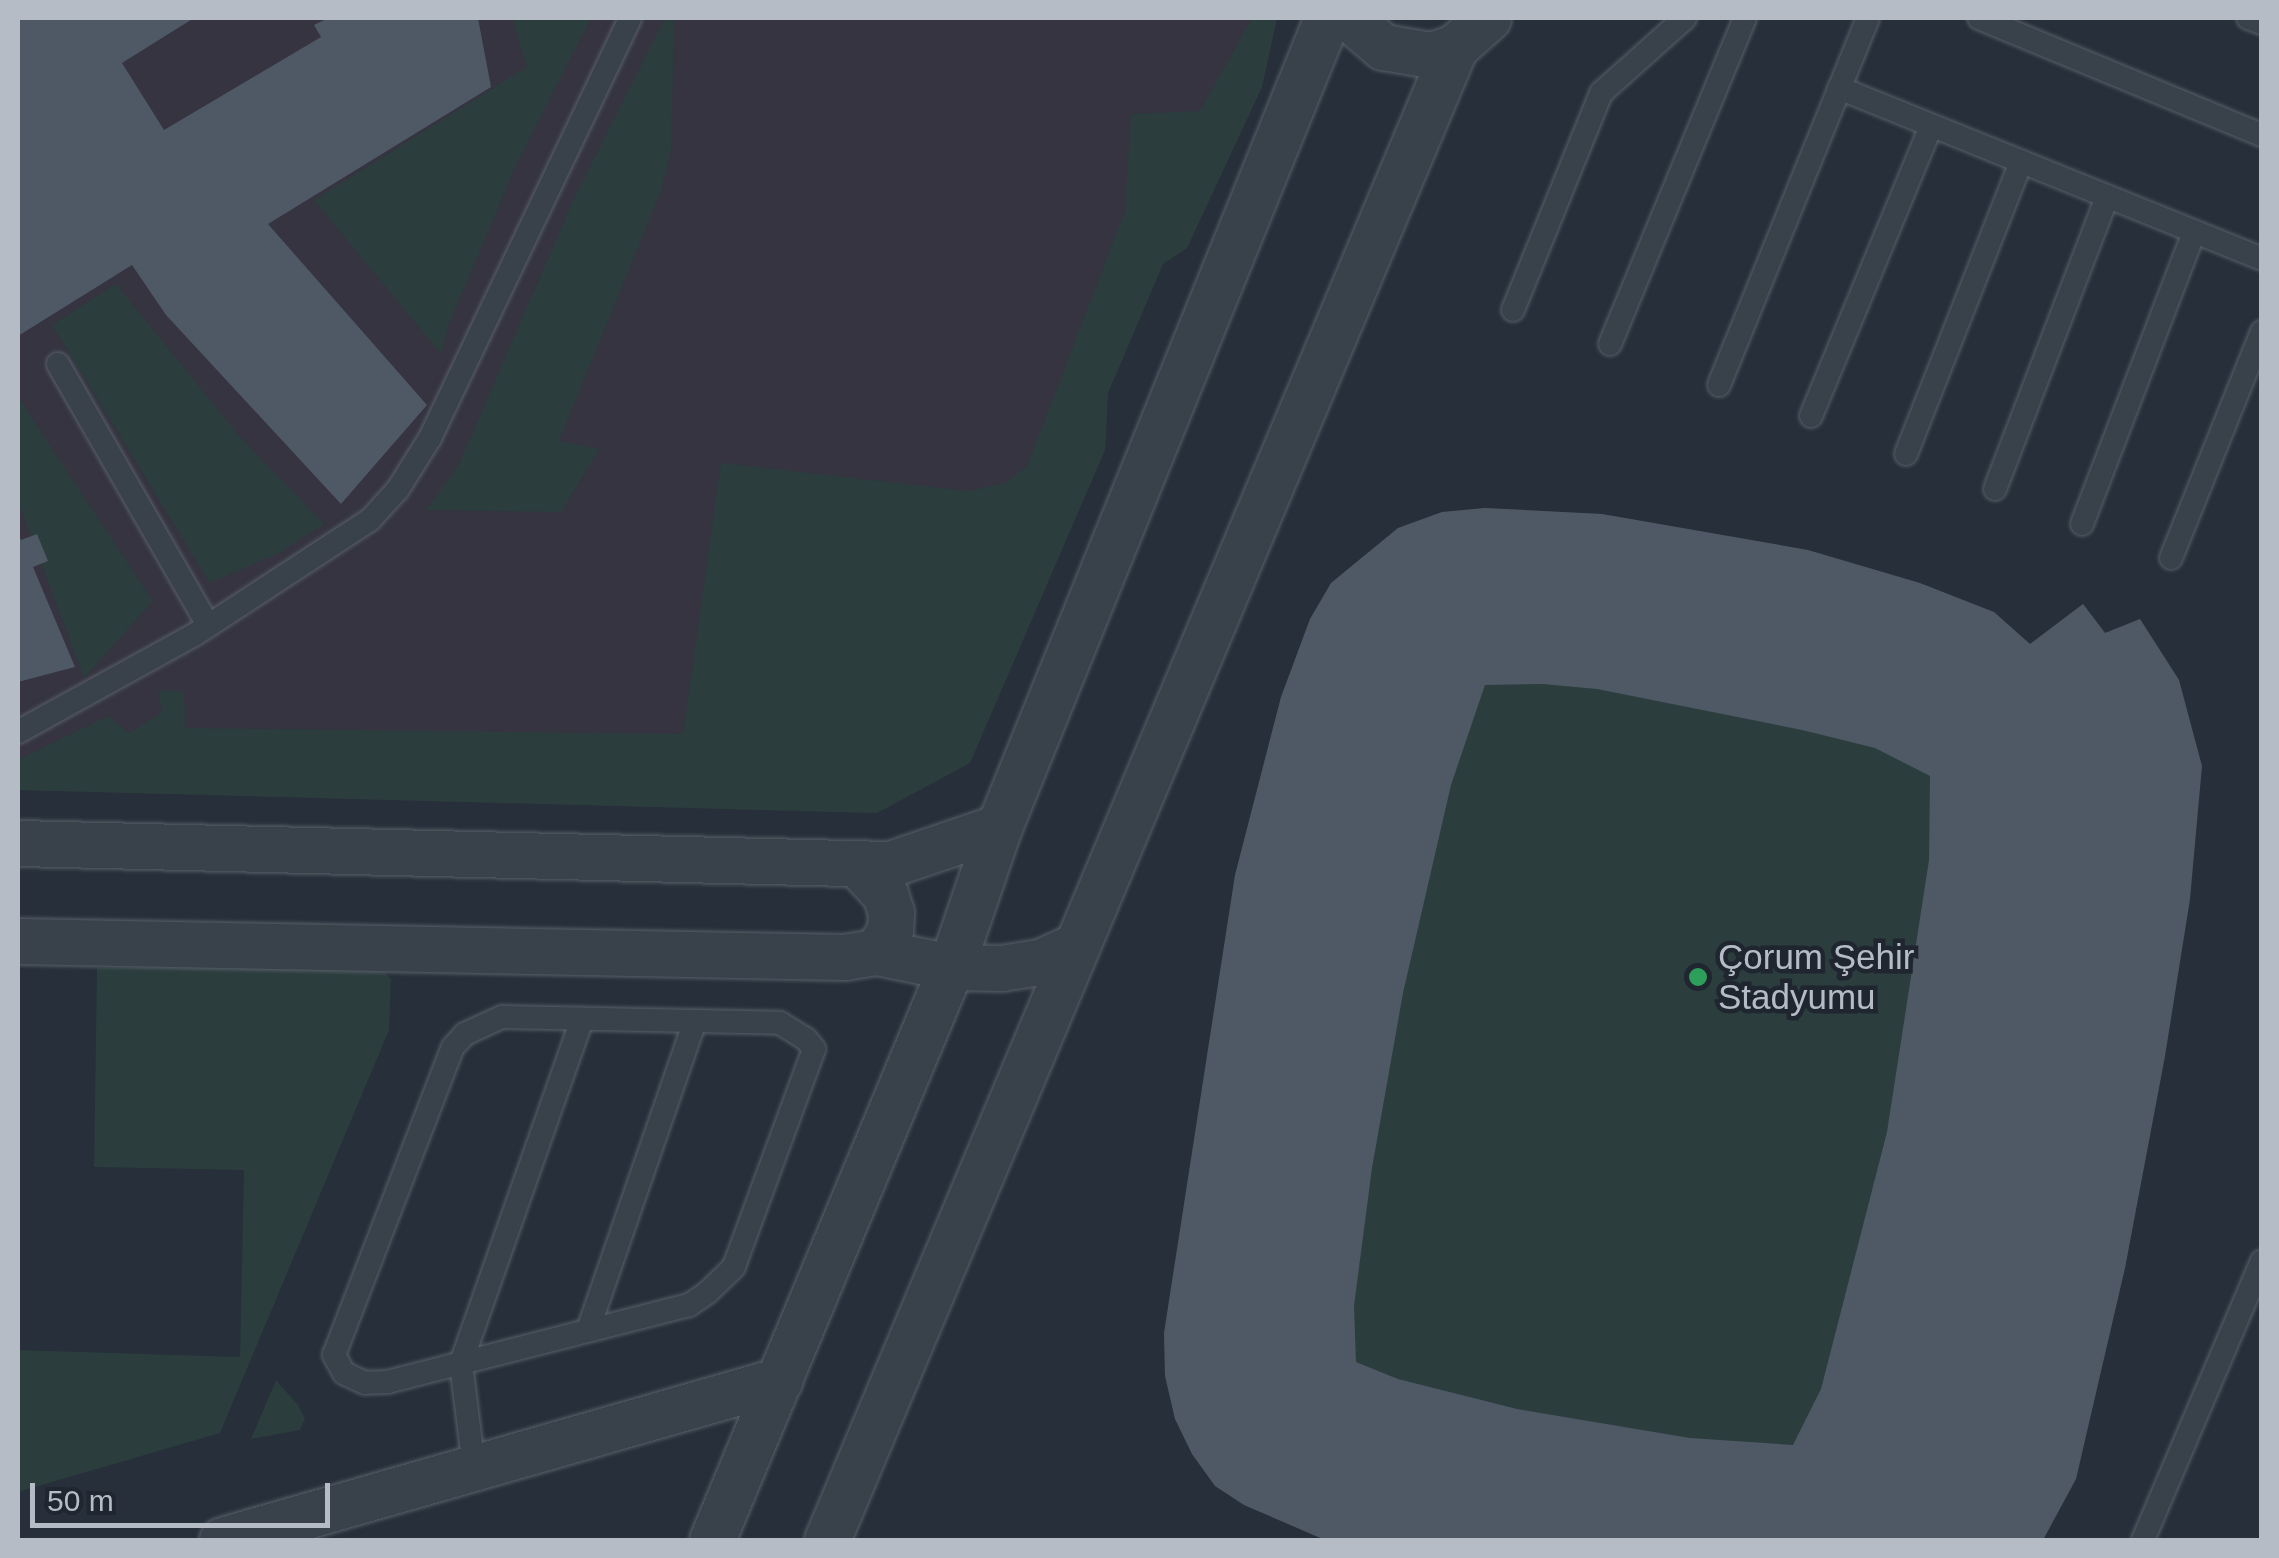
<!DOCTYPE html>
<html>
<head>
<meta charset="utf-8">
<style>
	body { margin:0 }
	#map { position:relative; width:2279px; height:1558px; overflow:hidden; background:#262f3a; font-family:Arial,sans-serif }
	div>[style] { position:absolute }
	.medical>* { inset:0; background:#353440 }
	.green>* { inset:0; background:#2b3d3d }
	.building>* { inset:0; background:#4f5865 }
	.roads { filter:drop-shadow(0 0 2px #585f69) drop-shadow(0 0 2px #585f69) }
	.lane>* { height:22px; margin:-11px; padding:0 11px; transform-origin:11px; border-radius:11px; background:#39414b }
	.street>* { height:45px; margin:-22.5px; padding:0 22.5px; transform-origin:22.5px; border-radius:22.5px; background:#39414b }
	.dots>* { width:28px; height:28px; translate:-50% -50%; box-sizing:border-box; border:5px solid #1f2630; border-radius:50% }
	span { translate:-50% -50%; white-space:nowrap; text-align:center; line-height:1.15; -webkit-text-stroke:9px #1f2630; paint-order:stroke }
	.poi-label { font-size:35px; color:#b5bcc6 }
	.left { translate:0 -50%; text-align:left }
	.frame { position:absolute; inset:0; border:20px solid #b5bcc6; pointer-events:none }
	.scale { position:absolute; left:30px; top:1483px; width:300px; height:45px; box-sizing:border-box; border:5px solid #b5bcc6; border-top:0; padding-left:12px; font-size:30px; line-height:35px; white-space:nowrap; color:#b5bcc6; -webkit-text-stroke:8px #1f2630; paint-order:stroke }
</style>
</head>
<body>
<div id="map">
	<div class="medical">
		<i style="clip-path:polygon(18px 18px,1277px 18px,1262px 87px,1187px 248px,1163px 264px,1108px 393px,1105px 450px,970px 763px,877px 813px,18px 790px)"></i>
	</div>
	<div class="green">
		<i style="clip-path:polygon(512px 18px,591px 18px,516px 165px,449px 324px,441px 354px,314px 200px,527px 67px)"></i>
		<i style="clip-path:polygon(665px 18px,674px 18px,671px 151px,661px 191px,559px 441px,599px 449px,561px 512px,426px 510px,458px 466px,576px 194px)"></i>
		<i style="clip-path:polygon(1252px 18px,1277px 18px,1262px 87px,1187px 248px,1163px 264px,1108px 393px,1105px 450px,970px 763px,877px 813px,18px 790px,18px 760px,108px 716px,129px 733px,162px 713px,158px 690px,184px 692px,185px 728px,683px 734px,721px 463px,968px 491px,1005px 483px,1027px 466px,1125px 211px,1131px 114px,1200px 111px)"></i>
		<i style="clip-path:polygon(116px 284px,241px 438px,324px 524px,279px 553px,210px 583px,52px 325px)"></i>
		<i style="clip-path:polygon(18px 397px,153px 601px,84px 678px,18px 501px)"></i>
		<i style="clip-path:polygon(1485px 508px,1602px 514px,1808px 550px,1994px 612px,2030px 644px,2083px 604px,2106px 633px,2140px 619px,2179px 680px,2190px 899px,2165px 1056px,2125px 1268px,2076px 1479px,2043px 1540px,1325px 1540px,1244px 1505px,1215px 1486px,1192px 1454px,1175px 1419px,1165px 1376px,1164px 1333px,1235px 875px,1281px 697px,1310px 619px,1331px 583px,1398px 528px,1442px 512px)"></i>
		<i style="clip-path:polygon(377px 965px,391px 979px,389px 1030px,220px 1433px,18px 1492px,18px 1350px,240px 1357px,244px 1170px,94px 1167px,97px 968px)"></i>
		<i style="clip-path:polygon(276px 1380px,298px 1405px,305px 1419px,300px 1430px,251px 1439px)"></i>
	</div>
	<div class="building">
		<i style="clip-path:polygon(18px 18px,194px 18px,122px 63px,164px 130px,321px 37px,314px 25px,328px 18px,478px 18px,491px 87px,268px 224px,427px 405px,341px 504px,166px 315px,132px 265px,18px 336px)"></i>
		<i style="clip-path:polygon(evenodd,1485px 508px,1602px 514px,1808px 550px,1920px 583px,1994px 612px,2030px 644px,2083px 604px,2105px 633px,2140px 619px,2179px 680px,2202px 766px,2190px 899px,2165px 1056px,2125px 1268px,2076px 1479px,2043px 1540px,1325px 1540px,1244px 1505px,1215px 1486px,1192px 1454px,1175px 1419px,1165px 1376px,1164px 1333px,1235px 875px,1281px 697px,1310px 619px,1331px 583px,1398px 528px,1442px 512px,1485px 508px,1542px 684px,1597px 689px,1802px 730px,1875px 748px,1930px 776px,1929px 860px,1887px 1132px,1821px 1389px,1793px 1445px,1690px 1438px,1517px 1409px,1398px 1379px,1356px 1362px,1354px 1306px,1372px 1168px,1403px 993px,1451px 785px,1485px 685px,1542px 684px)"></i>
		<i style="clip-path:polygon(18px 533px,21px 540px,37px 534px,48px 561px,33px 567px,75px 667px,18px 682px)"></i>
	</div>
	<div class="roads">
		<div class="lane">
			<i style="left:1979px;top:18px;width:306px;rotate:22.5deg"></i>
			<i style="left:2248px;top:18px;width:15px;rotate:20deg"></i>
			<i style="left:1839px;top:88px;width:456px;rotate:22deg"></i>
			<i style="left:1513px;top:310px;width:234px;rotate:-67.9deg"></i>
			<i style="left:1601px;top:93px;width:113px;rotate:-41.8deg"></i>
			<i style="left:1610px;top:344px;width:353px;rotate:-67.5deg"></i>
			<i style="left:58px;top:364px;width:301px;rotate:60.1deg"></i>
			<i style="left:1719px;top:385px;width:396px;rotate:-67.9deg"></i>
			<i style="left:1811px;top:416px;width:314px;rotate:-67.5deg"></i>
			<i style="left:1906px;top:454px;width:314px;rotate:-68.5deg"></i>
			<i style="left:1995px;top:489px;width:313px;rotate:-69deg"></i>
			<i style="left:2082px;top:524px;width:313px;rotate:-69deg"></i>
			<i style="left:2171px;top:558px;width:244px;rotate:-68.1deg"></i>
			<i style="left:18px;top:732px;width:201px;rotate:-28.9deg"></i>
			<i style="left:194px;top:635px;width:210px;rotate:-33.2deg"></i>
			<i style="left:370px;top:520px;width:42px;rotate:-47.9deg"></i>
			<i style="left:398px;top:489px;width:60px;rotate:-57.9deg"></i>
			<i style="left:430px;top:438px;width:465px;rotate:-64.5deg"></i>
			<i style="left:502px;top:1017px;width:278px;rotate:1.2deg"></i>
			<i style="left:780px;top:1023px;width:31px;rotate:32deg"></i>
			<i style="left:806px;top:1039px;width:13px;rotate:51deg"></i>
			<i style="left:814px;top:1049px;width:232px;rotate:110.2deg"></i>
			<i style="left:734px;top:1267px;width:37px;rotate:136deg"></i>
			<i style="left:707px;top:1293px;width:22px;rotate:146deg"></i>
			<i style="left:689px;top:1305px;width:311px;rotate:165.7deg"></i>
			<i style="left:388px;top:1382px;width:23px;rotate:178deg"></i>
			<i style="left:365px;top:1383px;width:23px;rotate:-155deg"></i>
			<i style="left:344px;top:1373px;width:21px;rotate:-119deg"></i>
			<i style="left:334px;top:1355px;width:330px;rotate:-68.9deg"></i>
			<i style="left:453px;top:1047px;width:18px;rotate:-47deg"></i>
			<i style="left:465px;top:1034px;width:41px;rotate:-24.7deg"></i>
			<i style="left:588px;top:1330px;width:327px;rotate:-70.9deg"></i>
			<i style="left:474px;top:1468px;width:106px;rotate:-97.1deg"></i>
			<i style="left:461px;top:1363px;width:365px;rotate:-70.6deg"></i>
			<i style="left:2143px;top:1540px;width:303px;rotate:-66.9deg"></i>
		</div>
		<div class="street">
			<i style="left:1349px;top:18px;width:45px;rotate:40.5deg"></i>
			<i style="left:1383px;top:47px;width:49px;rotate:9.5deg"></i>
			<i style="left:1431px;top:55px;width:25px;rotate:-18deg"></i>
			<i style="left:1455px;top:47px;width:44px;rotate:-41.3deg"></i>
			<i style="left:18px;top:843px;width:872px;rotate:1.38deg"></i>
			<i style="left:890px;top:864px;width:115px;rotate:-18.7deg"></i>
			<i style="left:857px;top:864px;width:41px;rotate:47deg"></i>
			<i style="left:885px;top:894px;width:19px;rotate:72deg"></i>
			<i style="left:891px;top:912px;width:18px;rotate:93deg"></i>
			<i style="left:890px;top:930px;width:26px;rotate:121deg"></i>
			<i style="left:18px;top:941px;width:826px;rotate:1.11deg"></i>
			<i style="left:844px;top:957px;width:33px;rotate:-9deg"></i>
			<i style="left:877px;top:952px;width:76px;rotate:11.5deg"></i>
			<i style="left:951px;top:967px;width:50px;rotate:1.1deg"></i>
			<i style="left:1001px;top:968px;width:39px;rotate:-9deg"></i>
			<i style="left:1040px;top:962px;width:39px;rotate:-24deg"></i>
			<i style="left:222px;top:1540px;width:580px;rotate:-16deg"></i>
			<i style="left:712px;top:1540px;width:621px;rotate:-67.36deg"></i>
			<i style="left:951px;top:967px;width:148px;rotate:-71.1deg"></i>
			<i style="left:999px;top:827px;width:873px;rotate:-67.93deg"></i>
			<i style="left:827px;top:1540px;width:1620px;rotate:-67.19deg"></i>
		</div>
	</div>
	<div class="dots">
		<i style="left:1698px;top:977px;background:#2e9e5b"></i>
	</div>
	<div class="poi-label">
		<span class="left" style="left:1718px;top:977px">Çorum Şehir<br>Stadyumu</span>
	</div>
	<div class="frame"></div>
	<div class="scale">50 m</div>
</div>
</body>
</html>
